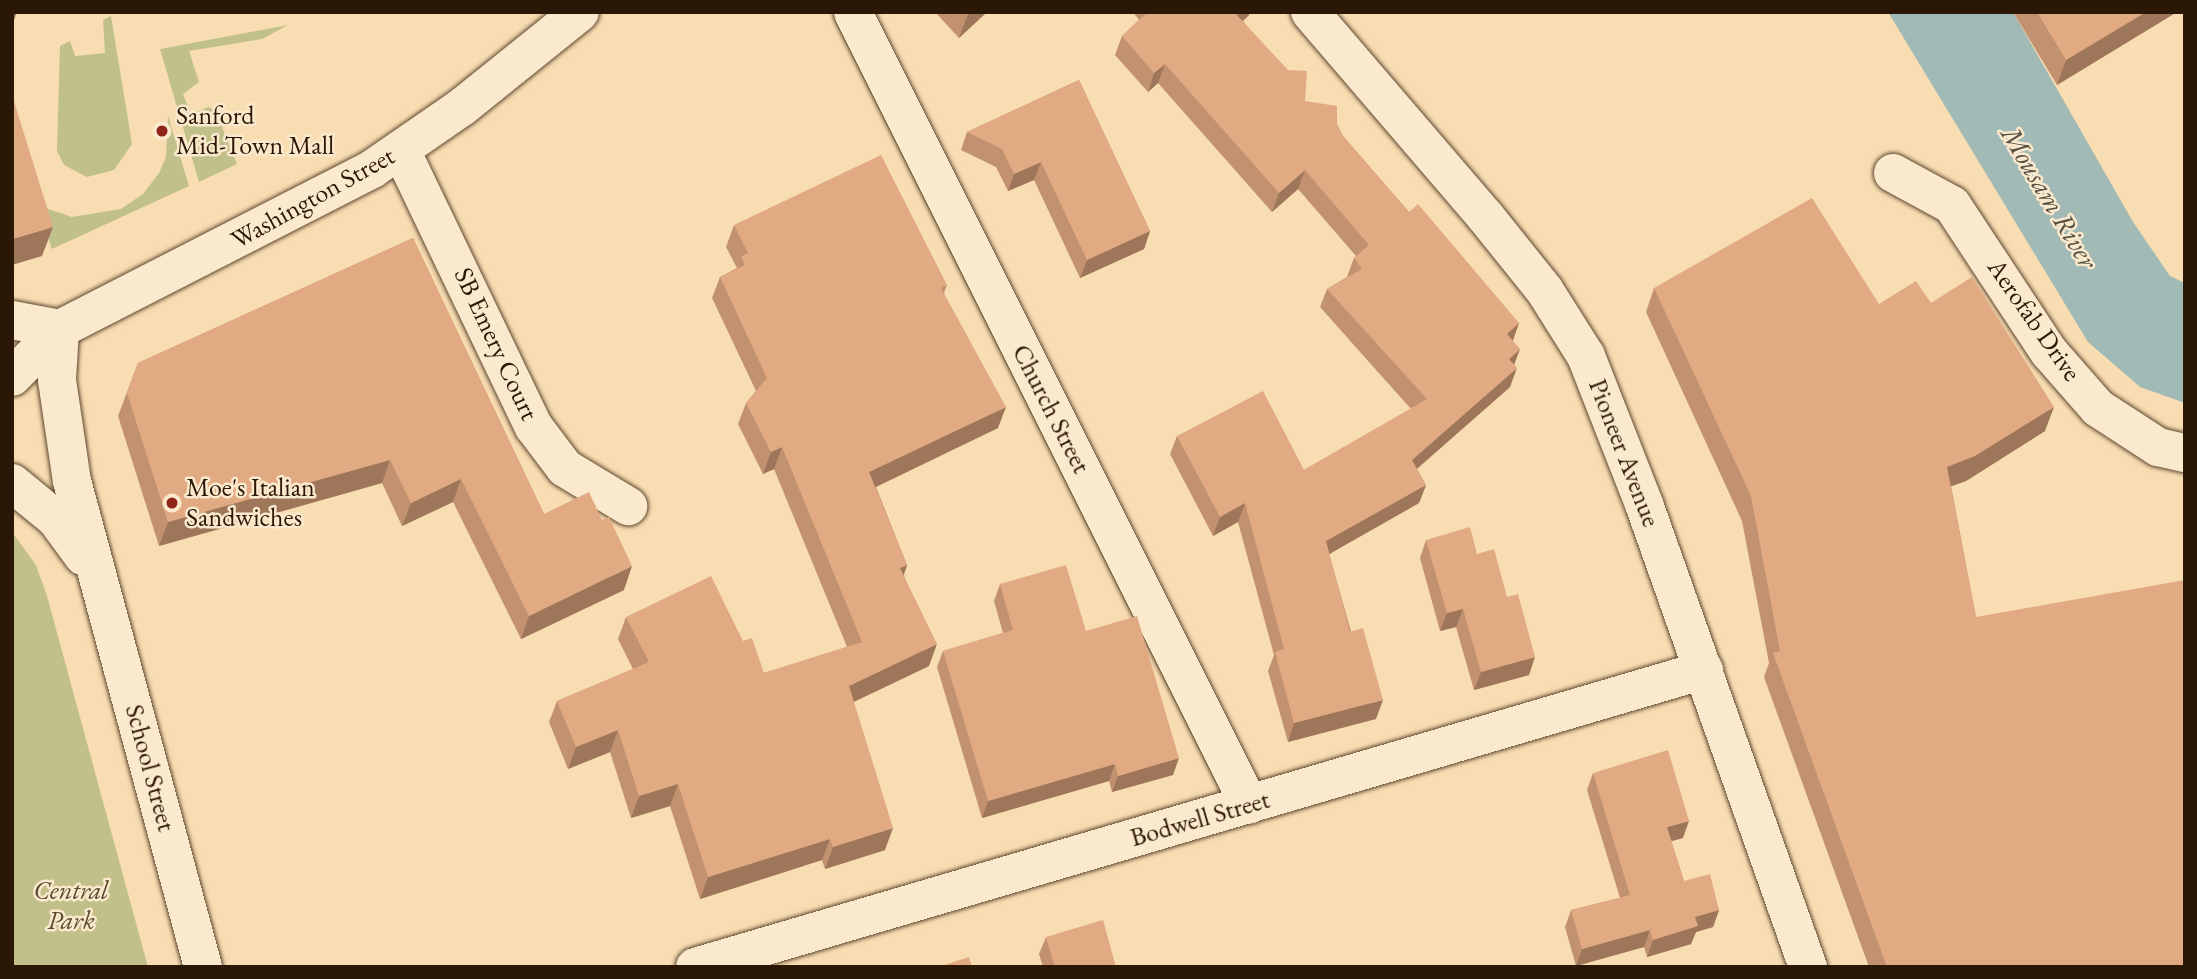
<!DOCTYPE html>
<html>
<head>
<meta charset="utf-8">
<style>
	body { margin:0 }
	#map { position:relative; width:2197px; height:979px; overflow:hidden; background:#f9ddb2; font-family:"EB Garamond",serif }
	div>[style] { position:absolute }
	.green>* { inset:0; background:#c1c08a }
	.water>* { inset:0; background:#a1bab6 }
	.roads { filter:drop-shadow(0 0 2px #5e4830) drop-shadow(0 0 2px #5e4830) }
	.minor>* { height:38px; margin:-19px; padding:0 19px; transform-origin:19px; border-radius:19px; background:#fbe9cd }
	.wall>* { inset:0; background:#c29270 }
	.shaded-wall>* { inset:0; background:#9e775b }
	.building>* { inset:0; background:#e1aa82 }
	.dots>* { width:19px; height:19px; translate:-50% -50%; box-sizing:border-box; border:4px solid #fbe9cd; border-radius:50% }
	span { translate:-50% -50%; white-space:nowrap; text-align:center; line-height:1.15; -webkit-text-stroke:5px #fbe9cd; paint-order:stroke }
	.poi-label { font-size:26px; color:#2b1705 }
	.left { translate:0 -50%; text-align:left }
	.street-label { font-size:26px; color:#2b1705 }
	.park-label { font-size:26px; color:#584a2d; font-style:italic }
	.water-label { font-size:28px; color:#545043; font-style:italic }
	.frame { position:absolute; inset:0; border:14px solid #2b1705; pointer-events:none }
</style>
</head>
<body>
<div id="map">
	<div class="green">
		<i style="clip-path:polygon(111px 16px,132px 144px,114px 170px,87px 177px,64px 165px,57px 151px,60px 46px,70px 41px,75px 56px,105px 53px,103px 20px)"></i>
		<i style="clip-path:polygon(288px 25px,262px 39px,189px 51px,199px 82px,183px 94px,191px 114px,209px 107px,216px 112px,237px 164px,199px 182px,160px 49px)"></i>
		<i style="clip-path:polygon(168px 116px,189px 186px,52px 249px,35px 199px,48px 209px,72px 217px,121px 209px,143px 194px,159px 173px,166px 157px)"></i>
		<i style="clip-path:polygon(12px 532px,36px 565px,47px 596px,148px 967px,12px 967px)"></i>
	</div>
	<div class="water">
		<i style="clip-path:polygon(1888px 12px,2013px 12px,2133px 222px,2170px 276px,2185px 283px,2185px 403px,2140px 387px,2088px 342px)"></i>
	</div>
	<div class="roads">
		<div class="minor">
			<i style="left:853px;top:12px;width:886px;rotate:63.46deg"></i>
			<i style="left:1310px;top:12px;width:269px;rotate:49.4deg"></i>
			<i style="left:1485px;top:216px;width:96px;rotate:51.3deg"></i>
			<i style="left:1545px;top:291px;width:77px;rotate:57.8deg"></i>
			<i style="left:1586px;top:356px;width:159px;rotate:68.6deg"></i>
			<i style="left:1644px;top:504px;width:491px;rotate:70.5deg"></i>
			<i style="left:401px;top:150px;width:307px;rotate:64.4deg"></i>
			<i style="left:534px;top:427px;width:51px;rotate:52.9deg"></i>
			<i style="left:565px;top:468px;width:74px;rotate:31.1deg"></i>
			<i style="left:1893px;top:173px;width:67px;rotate:28.5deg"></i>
			<i style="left:1952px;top:205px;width:176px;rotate:56.6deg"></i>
			<i style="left:2049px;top:352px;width:74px;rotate:48.8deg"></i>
			<i style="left:2098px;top:408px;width:72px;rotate:33deg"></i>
			<i style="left:2158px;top:447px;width:28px;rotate:13deg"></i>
			<i style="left:12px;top:320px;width:49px;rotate:10.6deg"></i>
			<i style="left:60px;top:329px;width:51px;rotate:93.4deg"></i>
			<i style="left:57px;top:380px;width:102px;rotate:81.6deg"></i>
			<i style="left:72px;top:481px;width:503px;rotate:74.91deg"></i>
			<i style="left:12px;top:377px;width:68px;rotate:-45deg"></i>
			<i style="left:60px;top:329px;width:351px;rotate:-27.1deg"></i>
			<i style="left:372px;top:169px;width:109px;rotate:-34.6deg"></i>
			<i style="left:462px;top:107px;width:151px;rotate:-38.8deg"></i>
			<i style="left:12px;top:483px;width:57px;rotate:39.3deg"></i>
			<i style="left:56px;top:519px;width:46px;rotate:53.9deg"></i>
			<i style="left:695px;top:967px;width:1052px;rotate:-16.4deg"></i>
		</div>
	</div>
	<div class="wall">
		<i style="clip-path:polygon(935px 12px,987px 12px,959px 38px)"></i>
		<i style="clip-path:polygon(1133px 12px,1250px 12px,1249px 15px,1243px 21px,1305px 101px,1337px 124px,1343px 136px,1409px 212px,1519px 323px,1513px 341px,1514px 365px,1510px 387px,1417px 469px,1426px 485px,1419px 503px,1329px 554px,1376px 719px,1288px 742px,1268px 671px,1274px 655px,1238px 522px,1213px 536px,1170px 454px,1177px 436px,1304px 470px,1411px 409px,1320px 307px,1327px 289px,1347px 277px,1354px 258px,1356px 256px,1298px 189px,1272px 212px,1158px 83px,1148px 92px,1115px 55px,1122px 36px,1139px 20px)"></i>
		<i style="clip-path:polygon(2013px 12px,2177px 12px,2057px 85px)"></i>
		<i style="clip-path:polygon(1079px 80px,1150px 231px,1144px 249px,1080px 278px,1034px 180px,1008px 191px,996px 167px,961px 150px,967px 132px)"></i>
		<i style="clip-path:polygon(734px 225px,947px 285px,944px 293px,998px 428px,876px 487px,907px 565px,904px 575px,929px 666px,853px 702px,885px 850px,825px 869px,822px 860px,700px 899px,670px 806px,631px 818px,610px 752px,568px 769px,549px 722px,557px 701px,633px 669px,618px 639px,626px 617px,743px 641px,764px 673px,847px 647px,774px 469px,763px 474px,738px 424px,746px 403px,756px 391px,712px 298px,720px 277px,737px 268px,726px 247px)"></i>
		<i style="clip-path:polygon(413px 238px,544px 514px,624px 590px,521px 639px,453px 502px,402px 526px,382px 483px,159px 546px,118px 416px,138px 363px)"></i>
		<i style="clip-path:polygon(1654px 288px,1879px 304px,1931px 303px,2045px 431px,1966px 481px,1951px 486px,1976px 617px,2185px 967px,1869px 967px,1764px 677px,1769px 663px,1742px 521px,1646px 312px)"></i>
		<i style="clip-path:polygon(1426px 540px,1477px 554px,1507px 597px,1529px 675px,1474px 690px,1456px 627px,1440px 631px,1420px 558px)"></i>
		<i style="clip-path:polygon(1000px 584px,1086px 631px,1173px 775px,1112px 792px,1109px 781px,982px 818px,937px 667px,943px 651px,1003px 633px,994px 601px)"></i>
		<i style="clip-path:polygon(1593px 773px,1683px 838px,1671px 841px,1684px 881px,1719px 910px,1713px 927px,1696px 932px,1691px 944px,1647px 957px,1644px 947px,1576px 966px,1565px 927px,1571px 910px,1620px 898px,1587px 790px)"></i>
		<i style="clip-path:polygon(1046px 937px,1116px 967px,1043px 967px,1039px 954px)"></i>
	</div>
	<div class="shaded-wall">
		<i style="clip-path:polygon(17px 12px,12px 26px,12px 13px)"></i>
		<i style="clip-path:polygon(970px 12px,987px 12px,959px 38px,968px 14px)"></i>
		<i style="clip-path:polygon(1238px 12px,1250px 12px,1249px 15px,1230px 33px,1236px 14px)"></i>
		<i style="clip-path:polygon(2146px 12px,2177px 12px,2057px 85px,2066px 60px)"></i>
		<i style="clip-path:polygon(1165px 64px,1158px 83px,1148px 92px,1154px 73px)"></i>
		<i style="clip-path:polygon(1041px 162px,1034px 180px,1008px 191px,1014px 174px)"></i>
		<i style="clip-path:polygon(1305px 170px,1298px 189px,1272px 212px,1279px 193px)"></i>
		<i style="clip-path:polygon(53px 227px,42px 256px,12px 265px,12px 239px)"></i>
		<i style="clip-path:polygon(1150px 231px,1144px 249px,1080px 278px,1087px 260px)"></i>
		<i style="clip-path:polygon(1519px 323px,1512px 342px,1507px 334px)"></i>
		<i style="clip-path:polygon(1520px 349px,1513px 368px,1509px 359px)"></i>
		<i style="clip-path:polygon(1517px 368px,1510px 387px,1405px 479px,1412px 460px)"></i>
		<i style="clip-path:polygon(1006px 407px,998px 428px,861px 494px,869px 472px)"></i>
		<i style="clip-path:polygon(2054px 407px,2045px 431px,1966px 481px,1938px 491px,1947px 467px)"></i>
		<i style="clip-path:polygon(782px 447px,774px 469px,763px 474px,771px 452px)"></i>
		<i style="clip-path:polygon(390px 460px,382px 483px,159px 546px,168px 522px)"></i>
		<i style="clip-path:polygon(461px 479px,453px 502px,402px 526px,411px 503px)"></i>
		<i style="clip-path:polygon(1426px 485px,1419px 503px,1319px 560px,1326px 541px)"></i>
		<i style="clip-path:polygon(1245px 503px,1238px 522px,1213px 536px,1220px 517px)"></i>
		<i style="clip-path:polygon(907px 565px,899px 587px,900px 568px)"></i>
		<i style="clip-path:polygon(632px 566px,624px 590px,521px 639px,529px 616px)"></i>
		<i style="clip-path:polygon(1463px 609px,1456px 627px,1440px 631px,1447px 613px)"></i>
		<i style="clip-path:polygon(937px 644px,929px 666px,841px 708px,849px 686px)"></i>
		<i style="clip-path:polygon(1535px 657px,1529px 675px,1474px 690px,1481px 672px)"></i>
		<i style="clip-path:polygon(1383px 700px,1376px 719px,1288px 742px,1294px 723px)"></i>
		<i style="clip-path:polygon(618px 730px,610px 752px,568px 769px,576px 747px)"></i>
		<i style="clip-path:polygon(1179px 758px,1173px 775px,1112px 792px,1118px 776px)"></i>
		<i style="clip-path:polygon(1115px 764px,1109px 781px,982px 818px,988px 801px)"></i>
		<i style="clip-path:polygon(678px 784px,670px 806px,631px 818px,639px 796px)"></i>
		<i style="clip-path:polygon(1689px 821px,1683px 838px,1661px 844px,1667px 827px)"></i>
		<i style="clip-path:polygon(893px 828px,885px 850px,825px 869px,833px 847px)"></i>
		<i style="clip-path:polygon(830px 839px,822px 860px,700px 899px,708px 877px)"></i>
		<i style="clip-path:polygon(1719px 910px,1713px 927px,1696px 932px,1691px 944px,1647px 957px,1653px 940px,1695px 917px)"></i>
		<i style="clip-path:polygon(1650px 930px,1644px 947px,1576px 966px,1582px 949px)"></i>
	</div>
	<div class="building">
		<i style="clip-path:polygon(1148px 12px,1238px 12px,1236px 14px,1288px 70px,1307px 71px,1305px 101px,1337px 106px,1337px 124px,1343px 136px,1409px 212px,1418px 204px,1519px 323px,1507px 334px,1520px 349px,1509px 359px,1517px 368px,1412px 460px,1426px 485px,1326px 541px,1350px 632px,1363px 628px,1383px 700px,1294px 723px,1275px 652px,1284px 649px,1245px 503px,1220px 517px,1177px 436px,1263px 391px,1304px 470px,1427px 399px,1327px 289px,1362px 269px,1354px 258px,1369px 245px,1305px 170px,1279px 193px,1165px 64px,1154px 73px,1122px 36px)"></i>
		<i style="clip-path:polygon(2037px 12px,2146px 12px,2066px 60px)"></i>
		<i style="clip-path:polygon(1079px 80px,1150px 231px,1087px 260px,1041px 162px,1014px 174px,1002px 149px,967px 132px)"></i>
		<i style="clip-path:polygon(12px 95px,53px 227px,12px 239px)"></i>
		<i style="clip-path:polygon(881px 155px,947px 285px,941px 288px,1006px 407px,869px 472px,907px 565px,900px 568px,937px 644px,849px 686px,893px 828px,833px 847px,830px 839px,708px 877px,678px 784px,639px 796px,618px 730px,576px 747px,557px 701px,649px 662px,626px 617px,711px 576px,743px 641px,752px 638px,764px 673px,862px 642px,782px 447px,771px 452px,746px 403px,767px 378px,720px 277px,745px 265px,741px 257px,748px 253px,734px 225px)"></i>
		<i style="clip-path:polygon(1812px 198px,1879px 304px,1916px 281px,1931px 303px,1972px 277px,2054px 407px,1975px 456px,1947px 467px,1976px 617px,2185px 580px,2185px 967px,1887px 967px,1773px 653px,1780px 651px,1751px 496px,1654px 288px)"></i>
		<i style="clip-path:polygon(413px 238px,544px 514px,589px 492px,602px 520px,609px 517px,632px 566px,529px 616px,461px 479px,411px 503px,390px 460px,168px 522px,127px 393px,138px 363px)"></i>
		<i style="clip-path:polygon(1470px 527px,1477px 554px,1494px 549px,1507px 597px,1518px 594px,1535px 657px,1481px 672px,1463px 609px,1447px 613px,1426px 540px)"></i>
		<i style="clip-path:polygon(1066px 565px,1086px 631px,1137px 616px,1179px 758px,1118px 776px,1115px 764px,988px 801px,943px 651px,1013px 630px,1000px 584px)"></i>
		<i style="clip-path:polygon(1668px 750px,1689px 821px,1667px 827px,1684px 881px,1710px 874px,1719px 910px,1695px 917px,1698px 926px,1653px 940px,1650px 930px,1582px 949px,1571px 910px,1630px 895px,1593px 773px)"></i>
		<i style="clip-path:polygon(1103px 920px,1116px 967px,1055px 967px,1046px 937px)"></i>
		<i style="clip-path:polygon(969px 957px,972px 967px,938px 967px)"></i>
	</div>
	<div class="dots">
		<i style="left:162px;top:131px;background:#8f2418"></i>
		<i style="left:172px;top:503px;background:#8f2418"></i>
	</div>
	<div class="poi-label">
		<span class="left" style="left:176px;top:131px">Sanford<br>Mid-Town Mall</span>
		<span class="left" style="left:186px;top:503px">Moe's Italian<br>Sandwiches</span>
	</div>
	<div class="street-label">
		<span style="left:313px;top:198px;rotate:-29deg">Washington Street</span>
		<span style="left:2034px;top:320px;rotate:55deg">Aerofab Drive</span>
		<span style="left:496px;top:344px;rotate:65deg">SB Emery Court</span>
		<span style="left:1051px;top:409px;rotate:63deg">Church Street</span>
		<span style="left:1624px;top:453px;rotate:69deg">Pioneer Avenue</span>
		<span style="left:150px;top:768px;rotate:75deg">School Street</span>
		<span style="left:1200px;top:819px;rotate:-16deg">Bodwell Street</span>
	</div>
	<div class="park-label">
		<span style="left:71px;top:906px">Central<br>Park</span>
	</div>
	<div class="water-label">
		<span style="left:2050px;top:197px;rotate:59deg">Mousam River</span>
	</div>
	<div class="frame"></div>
</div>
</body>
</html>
